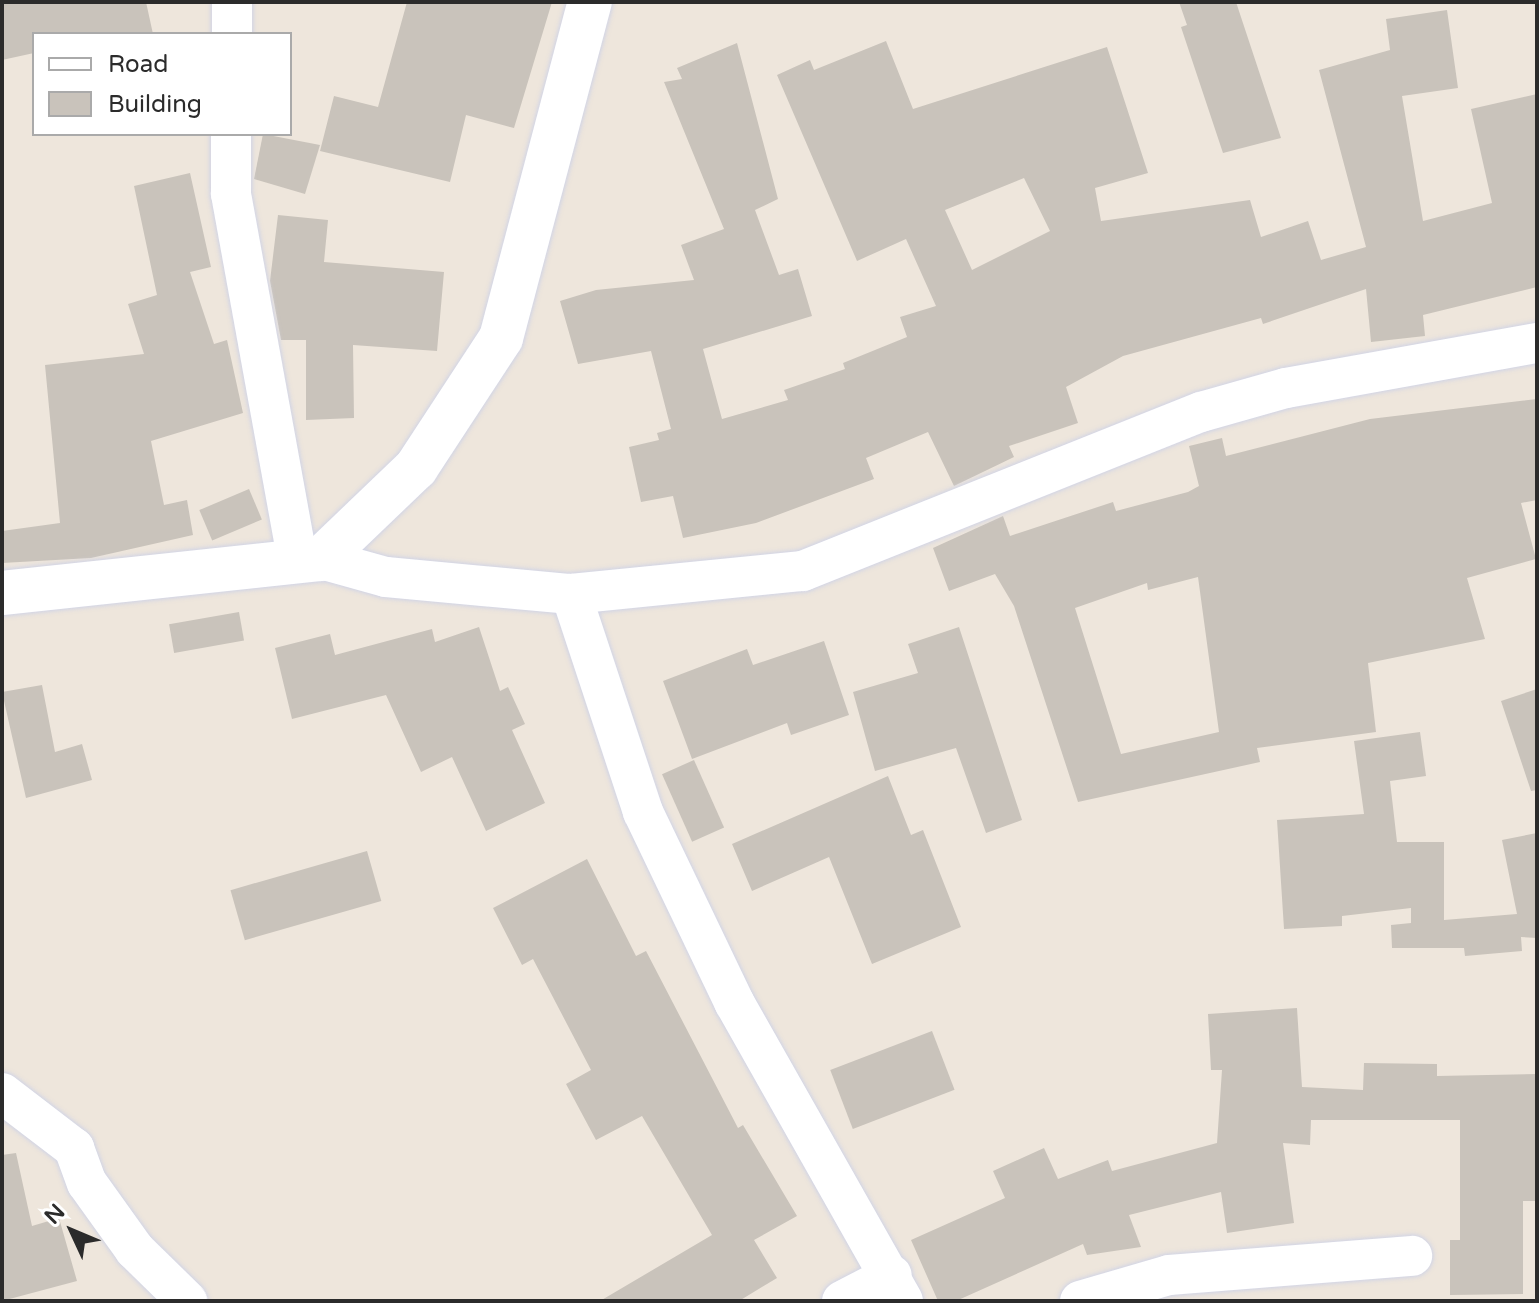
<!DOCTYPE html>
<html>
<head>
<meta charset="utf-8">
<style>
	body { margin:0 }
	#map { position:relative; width:1539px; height:1303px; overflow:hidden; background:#eee6dc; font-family:"Varela Round",sans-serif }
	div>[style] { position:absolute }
	.building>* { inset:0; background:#c9c3bb; transform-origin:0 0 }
	.roads { filter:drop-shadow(0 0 2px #d1d4e5) drop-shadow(0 0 2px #d1d4e5) }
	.street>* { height:40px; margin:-20px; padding:0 20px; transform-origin:20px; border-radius:20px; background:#fff }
	.secondary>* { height:44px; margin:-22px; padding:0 22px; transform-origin:22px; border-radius:22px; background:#fff }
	span { translate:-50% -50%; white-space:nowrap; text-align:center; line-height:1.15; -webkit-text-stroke:8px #fff; paint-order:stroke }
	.frame { position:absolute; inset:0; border:4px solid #2b2b2b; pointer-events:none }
	.legend { position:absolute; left:32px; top:32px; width:260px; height:104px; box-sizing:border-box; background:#fff; border:2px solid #aaa; margin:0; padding:10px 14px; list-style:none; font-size:24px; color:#2b2b2b }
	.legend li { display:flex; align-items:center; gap:16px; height:40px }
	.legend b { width:40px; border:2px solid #aaa }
	.north { position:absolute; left:32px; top:1191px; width:80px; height:80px; -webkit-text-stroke:6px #fff; paint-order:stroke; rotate:314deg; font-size:22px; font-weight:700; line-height:32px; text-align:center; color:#2b2b2b }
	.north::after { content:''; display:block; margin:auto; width:28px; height:36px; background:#2b2b2b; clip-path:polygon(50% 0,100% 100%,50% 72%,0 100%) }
</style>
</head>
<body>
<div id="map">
	<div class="building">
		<i style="clip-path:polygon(2px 2px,146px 2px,153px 34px,34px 34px,34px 53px,2px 60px)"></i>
		<i style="clip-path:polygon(407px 2px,552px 2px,514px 128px,466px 115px,450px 182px,320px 151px,334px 96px,378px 107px)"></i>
		<i style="clip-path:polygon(1179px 2px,1236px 2px,1281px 138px,1223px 153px,1181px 27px,1187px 25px)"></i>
		<i style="clip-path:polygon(evenodd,1447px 10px,1458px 88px,1402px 96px,1423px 221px,1492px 203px,1471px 109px,1537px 94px,1537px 287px,1423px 315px,1425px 336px,1371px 342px,1366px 289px,1263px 324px,1261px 318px,1123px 356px,1066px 387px,1078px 423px,1009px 446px,1014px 457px,954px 486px,928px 432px,866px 458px,874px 479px,756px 523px,683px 538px,673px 496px,641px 502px,629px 447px,659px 440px,657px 433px,671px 429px,651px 351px,578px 364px,560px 301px,596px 290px,694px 280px,681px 245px,724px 229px,664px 82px,682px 79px,677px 68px,737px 43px,778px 199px,755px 210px,779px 275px,798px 269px,812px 316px,703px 349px,722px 419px,788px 400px,784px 390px,845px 369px,843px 363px,907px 337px,900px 317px,936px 306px,906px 239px,857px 261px,777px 75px,810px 60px,814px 70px,886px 41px,913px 109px,1107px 47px,1148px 173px,1095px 188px,1101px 221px,1250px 200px,1261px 237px,1308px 221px,1321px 260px,1366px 247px,1319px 70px,1390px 50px,1386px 19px,1447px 10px,1024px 178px,1050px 231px,972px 270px,945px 210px,1024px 178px)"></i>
		<i style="clip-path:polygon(263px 134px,320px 145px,305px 194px,254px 179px)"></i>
		<i style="clip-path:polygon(190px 173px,211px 267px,190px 272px,214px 344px,227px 340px,243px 413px,151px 441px,164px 505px,187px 500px,193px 535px,91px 558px,2px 563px,2px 531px,60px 523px,45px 365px,144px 354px,128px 304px,157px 295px,134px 186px)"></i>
		<i style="clip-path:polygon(278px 215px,328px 220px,324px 262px,444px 272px,437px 351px,353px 345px,354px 418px,306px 420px,306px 340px,281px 340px,270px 281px)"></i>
		<i style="clip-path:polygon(evenodd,1537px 399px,1537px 500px,1521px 503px,1536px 559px,1467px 578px,1485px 639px,1368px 663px,1376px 732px,1257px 748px,1260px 762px,1078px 802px,1014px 606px,995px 574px,949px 591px,933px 548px,1003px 516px,1010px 536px,1113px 502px,1116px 511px,1188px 492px,1199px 486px,1189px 446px,1222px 438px,1226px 456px,1370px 419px,1537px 399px,1198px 577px,1219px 732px,1121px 754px,1075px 608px,1147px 583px,1148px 590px,1198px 577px)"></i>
		<i style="left:249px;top:489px;width:33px;height:54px;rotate:67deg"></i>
		<i style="left:239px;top:612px;width:29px;height:71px;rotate:80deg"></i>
		<i style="clip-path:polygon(479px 627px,500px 691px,508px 687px,525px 724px,512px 730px,545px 803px,486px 831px,452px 757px,421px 772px,386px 695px,292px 719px,275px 648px,330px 634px,335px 655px,432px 629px,435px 642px)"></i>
		<i style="clip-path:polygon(959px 627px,1022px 820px,986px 833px,956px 748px,875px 771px,853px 692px,918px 673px,908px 644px)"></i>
		<i style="clip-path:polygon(824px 641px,849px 715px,791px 735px,787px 723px,692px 759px,663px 681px,747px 649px,753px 665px)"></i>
		<i style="clip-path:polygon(42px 685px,55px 752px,82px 744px,92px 780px,26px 798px,2px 692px)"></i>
		<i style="clip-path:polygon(1537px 689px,1537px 790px,1531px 791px,1501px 701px)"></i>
		<i style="clip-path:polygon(1420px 732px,1426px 776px,1390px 781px,1397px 842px,1444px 842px,1444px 920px,1517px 914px,1502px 840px,1537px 833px,1537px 938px,1521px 937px,1522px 951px,1465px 956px,1464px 948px,1392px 948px,1391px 925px,1411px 923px,1411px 908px,1342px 916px,1342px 926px,1284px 929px,1277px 820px,1364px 814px,1354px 741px)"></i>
		<i style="left:694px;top:760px;width:74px;height:35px;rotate:66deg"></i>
		<i style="clip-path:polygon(888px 776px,911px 835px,923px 830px,961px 927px,872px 964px,829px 857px,752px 891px,732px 844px)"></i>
		<i style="left:367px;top:851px;width:52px;height:142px;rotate:74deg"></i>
		<i style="clip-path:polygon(587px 859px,636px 956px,646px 951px,738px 1128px,743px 1125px,797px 1216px,754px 1240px,777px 1278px,739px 1301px,600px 1301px,712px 1235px,642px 1116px,596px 1140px,566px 1084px,591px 1070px,533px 959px,522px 965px,493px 908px)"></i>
		<i style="clip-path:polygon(1297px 1008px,1302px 1087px,1363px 1090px,1364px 1063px,1437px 1064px,1437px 1076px,1537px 1074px,1537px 1201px,1523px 1201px,1523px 1294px,1450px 1295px,1450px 1240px,1460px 1240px,1460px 1120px,1311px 1120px,1310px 1145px,1283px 1143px,1294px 1223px,1227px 1233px,1221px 1192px,1129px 1215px,1141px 1247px,1087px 1255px,1083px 1244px,956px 1301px,938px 1301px,911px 1240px,1005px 1198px,993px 1171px,1044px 1148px,1058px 1179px,1108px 1160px,1112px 1171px,1217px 1143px,1222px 1070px,1211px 1070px,1208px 1014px)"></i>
		<i style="left:932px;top:1031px;width:63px;height:109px;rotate:69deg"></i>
		<i style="clip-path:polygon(16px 1153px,32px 1226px,59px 1218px,77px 1281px,2px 1301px,2px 1155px)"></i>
	</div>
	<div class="roads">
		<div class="street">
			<i style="left:232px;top:34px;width:32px;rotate:-90deg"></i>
			<i style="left:231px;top:134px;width:60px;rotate:90deg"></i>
			<i style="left:231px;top:194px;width:374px;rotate:79.7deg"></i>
			<i style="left:321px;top:559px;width:67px;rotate:15.5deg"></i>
			<i style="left:386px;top:577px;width:186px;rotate:5.3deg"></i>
			<i style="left:571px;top:594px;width:233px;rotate:-5.7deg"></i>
			<i style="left:803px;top:571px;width:429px;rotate:-21.8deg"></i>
			<i style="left:1201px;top:412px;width:88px;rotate:-15.8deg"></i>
			<i style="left:1286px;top:388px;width:255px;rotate:-10.2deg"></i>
			<i style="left:571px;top:594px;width:230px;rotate:71.7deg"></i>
			<i style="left:643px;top:812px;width:211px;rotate:64.4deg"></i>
			<i style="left:734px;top:1002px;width:343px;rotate:60.5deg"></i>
			<i style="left:2px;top:1093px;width:91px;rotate:37.4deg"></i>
			<i style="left:74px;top:1148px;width:37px;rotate:70deg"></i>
			<i style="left:87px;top:1183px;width:82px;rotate:54.4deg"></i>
			<i style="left:135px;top:1250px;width:73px;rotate:44.4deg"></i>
			<i style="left:842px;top:1301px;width:56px;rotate:-27.5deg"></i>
			<i style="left:1080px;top:1301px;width:93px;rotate:-16.3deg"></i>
			<i style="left:1169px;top:1275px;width:244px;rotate:-4.5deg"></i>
		</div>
		<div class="secondary">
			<i style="left:2px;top:593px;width:321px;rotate:-6.1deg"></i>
			<i style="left:321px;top:559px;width:132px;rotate:-43.8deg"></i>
			<i style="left:416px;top:468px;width:155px;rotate:-56.8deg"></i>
			<i style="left:501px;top:338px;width:348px;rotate:-75.2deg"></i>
		</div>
	</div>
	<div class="frame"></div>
	<ul class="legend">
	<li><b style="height:10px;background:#fff"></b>Road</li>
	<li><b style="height:22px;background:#c9c3bb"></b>Building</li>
	</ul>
	<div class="north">N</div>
</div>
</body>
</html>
